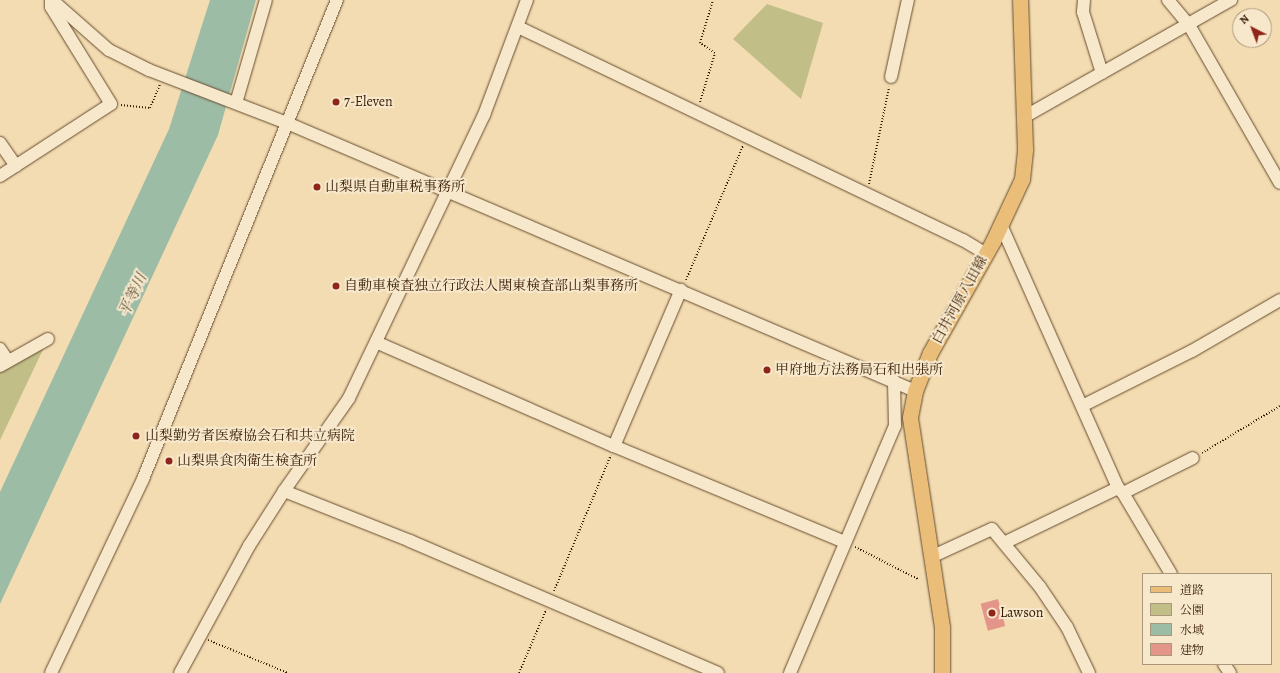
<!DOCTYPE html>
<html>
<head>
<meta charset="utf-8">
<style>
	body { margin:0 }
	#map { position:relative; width:1280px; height:673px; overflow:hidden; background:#f3dcb1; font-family:Alegreya,"Noto Serif JP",serif }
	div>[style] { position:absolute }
	.green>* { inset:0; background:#c2be87 }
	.water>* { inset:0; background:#9dbca6 }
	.building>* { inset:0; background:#e49589; transform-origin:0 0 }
	.path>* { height:2px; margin-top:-1px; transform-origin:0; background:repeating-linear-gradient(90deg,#371b02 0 1px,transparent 0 3px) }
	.roads { filter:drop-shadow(0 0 1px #664b2e) drop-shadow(0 0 1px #664b2e) }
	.minor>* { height:12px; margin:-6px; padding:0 6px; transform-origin:6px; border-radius:6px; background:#f7e8cc }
	.major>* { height:15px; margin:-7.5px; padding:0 7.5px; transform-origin:7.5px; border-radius:7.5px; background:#eabe78 }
	.dots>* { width:11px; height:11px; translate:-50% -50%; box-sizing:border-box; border:2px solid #f7e8cc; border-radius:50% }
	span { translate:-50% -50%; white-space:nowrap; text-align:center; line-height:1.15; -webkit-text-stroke:4px #f7e8cc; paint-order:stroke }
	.poi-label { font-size:14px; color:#371b02 }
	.left { translate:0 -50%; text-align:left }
	.street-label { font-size:14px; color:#371b02 }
	.water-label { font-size:15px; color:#564b33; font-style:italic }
	.legend { position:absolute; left:1142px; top:573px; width:130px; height:92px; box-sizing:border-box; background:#f7e8cc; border:1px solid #aa967b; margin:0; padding:5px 7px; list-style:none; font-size:12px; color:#371b02 }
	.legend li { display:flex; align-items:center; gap:8px; height:20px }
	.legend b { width:20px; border:1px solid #aa967b }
	.north { position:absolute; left:1232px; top:8px; width:40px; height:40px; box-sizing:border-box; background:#f7e8cc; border:1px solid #aa967b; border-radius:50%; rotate:318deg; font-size:11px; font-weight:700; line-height:16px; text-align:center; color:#371b02 }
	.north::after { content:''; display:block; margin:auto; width:14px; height:18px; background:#8f2418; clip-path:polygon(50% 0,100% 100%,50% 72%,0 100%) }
</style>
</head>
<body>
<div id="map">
	<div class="green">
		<i style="clip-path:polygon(767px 4px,823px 23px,801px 99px,733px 39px)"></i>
		<i style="clip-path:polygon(48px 339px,0 440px,0 366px)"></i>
	</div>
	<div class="water">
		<i style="clip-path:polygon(210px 0,256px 0,218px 135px,0 604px,0 492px,169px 129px)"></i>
	</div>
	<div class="building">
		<i style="left:998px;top:599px;width:28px;height:18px;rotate:75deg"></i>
	</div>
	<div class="path">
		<i style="left:700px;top:102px;width:51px;rotate:-73deg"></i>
		<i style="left:715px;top:53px;width:18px;rotate:-146deg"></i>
		<i style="left:700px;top:43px;width:45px;rotate:-73.2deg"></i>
		<i style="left:121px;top:105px;width:29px;rotate:6deg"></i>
		<i style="left:150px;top:108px;width:26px;rotate:-67deg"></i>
		<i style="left:869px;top:184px;width:99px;rotate:-78.3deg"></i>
		<i style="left:686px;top:280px;width:146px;rotate:-67deg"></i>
		<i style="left:1202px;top:453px;width:91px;rotate:-31.1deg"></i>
		<i style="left:855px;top:547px;width:71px;rotate:26.9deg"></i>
		<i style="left:554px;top:591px;width:147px;rotate:-67.3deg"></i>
		<i style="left:208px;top:640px;width:87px;rotate:22.4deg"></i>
		<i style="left:519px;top:673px;width:69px;rotate:-66.8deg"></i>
	</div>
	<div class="roads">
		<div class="minor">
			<i style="left:52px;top:0;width:76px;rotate:41.3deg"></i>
			<i style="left:109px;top:50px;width:45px;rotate:26.6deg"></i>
			<i style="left:149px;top:70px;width:148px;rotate:21deg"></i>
			<i style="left:287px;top:123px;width:683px;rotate:23.11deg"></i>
			<i style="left:1084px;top:0;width:12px;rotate:95deg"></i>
			<i style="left:1083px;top:12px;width:64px;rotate:72.7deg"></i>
			<i style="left:1168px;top:0;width:33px;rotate:50deg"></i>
			<i style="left:1189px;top:25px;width:182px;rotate:60.1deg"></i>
			<i style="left:518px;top:27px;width:493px;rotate:25.6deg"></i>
			<i style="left:963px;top:240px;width:27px;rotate:31deg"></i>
			<i style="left:891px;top:77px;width:79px;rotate:-77.6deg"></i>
			<i style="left:236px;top:103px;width:107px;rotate:-73.8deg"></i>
			<i style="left:1024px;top:117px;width:238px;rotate:-29.5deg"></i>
			<i style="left:0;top:143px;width:28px;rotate:55deg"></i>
			<i style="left:0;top:176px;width:132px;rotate:-33deg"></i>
			<i style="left:111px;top:104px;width:114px;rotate:-121.7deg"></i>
			<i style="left:51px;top:7px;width:7px;rotate:-90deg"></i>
			<i style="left:1001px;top:225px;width:288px;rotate:66deg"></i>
			<i style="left:1118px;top:488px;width:7px;rotate:45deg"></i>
			<i style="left:1123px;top:493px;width:94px;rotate:59.3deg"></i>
			<i style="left:378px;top:343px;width:257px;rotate:23.6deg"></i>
			<i style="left:614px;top:446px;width:250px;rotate:22.6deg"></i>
			<i style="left:0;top:349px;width:14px;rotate:56deg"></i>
			<i style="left:0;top:366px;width:55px;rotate:-29.4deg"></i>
			<i style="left:1082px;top:406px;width:123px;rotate:-26.6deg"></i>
			<i style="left:1192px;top:351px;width:102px;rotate:-30.1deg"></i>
			<i style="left:614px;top:446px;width:170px;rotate:-66.8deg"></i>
			<i style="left:284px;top:491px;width:136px;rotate:21.6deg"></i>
			<i style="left:410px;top:541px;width:335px;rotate:23.2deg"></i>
			<i style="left:1123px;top:493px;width:78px;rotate:-26.6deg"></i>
			<i style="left:1004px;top:543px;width:127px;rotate:-25.8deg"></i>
			<i style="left:931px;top:557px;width:67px;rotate:-24.7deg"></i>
			<i style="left:992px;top:529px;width:75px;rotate:50.4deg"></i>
			<i style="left:1040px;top:587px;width:48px;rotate:56deg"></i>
			<i style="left:1067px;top:627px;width:51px;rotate:64.4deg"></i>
			<i style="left:1224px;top:664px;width:11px;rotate:56deg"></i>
			<i style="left:51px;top:673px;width:215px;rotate:-64.6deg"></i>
			<i style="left:143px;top:479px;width:517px;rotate:-67.95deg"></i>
			<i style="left:180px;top:673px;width:145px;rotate:-61.5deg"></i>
			<i style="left:249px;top:546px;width:65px;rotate:-57.5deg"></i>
			<i style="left:284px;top:491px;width:113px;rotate:-55deg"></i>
			<i style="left:349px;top:398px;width:314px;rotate:-64.5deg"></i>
			<i style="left:484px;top:115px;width:123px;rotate:-69.5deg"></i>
			<i style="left:790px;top:673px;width:268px;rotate:-67deg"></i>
			<i style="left:895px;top:426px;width:45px;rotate:-91.3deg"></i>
		</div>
		<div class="major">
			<i style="left:942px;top:673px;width:46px;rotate:-90deg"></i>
			<i style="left:942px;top:627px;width:212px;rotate:-98.7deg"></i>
			<i style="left:910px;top:417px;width:26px;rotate:-79deg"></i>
			<i style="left:915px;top:391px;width:41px;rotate:-68.5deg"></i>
			<i style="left:930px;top:353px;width:129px;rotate:-60.6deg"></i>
			<i style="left:993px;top:241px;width:68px;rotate:-64.9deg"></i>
			<i style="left:1022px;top:179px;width:30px;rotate:-84deg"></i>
			<i style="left:1025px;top:149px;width:149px;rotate:-91.9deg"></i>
		</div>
	</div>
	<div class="dots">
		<i style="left:336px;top:102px;background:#8f2418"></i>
		<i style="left:317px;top:187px;background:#8f2418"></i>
		<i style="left:336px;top:286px;background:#8f2418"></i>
		<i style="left:767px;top:370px;background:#8f2418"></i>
		<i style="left:136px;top:436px;background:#8f2418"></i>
		<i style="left:169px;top:461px;background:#8f2418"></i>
		<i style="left:992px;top:613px;background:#8f2418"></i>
	</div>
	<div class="poi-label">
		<span class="left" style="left:344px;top:102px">7-Eleven</span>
		<span class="left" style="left:325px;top:187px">山梨県自動車税事務所</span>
		<span class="left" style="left:344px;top:286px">自動車検査独立行政法人関東検査部山梨事務所</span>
		<span class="left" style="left:775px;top:370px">甲府地方法務局石和出張所</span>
		<span class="left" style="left:145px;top:436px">山梨勤労者医療協会石和共立病院</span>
		<span class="left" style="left:177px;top:461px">山梨県食肉衛生検査所</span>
		<span class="left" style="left:1000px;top:613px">Lawson</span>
	</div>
	<div class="street-label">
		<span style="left:960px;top:300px;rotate:-61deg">白井河原八田線</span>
	</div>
	<div class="water-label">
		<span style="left:133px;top:295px;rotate:-65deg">平等川</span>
	</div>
	<ul class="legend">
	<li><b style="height:5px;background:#eabe78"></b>道路</li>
	<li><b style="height:11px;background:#c2be87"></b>公園</li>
	<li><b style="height:11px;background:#9dbca6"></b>水域</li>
	<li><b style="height:11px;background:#e49589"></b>建物</li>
	</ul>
	<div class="north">N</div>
</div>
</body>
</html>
